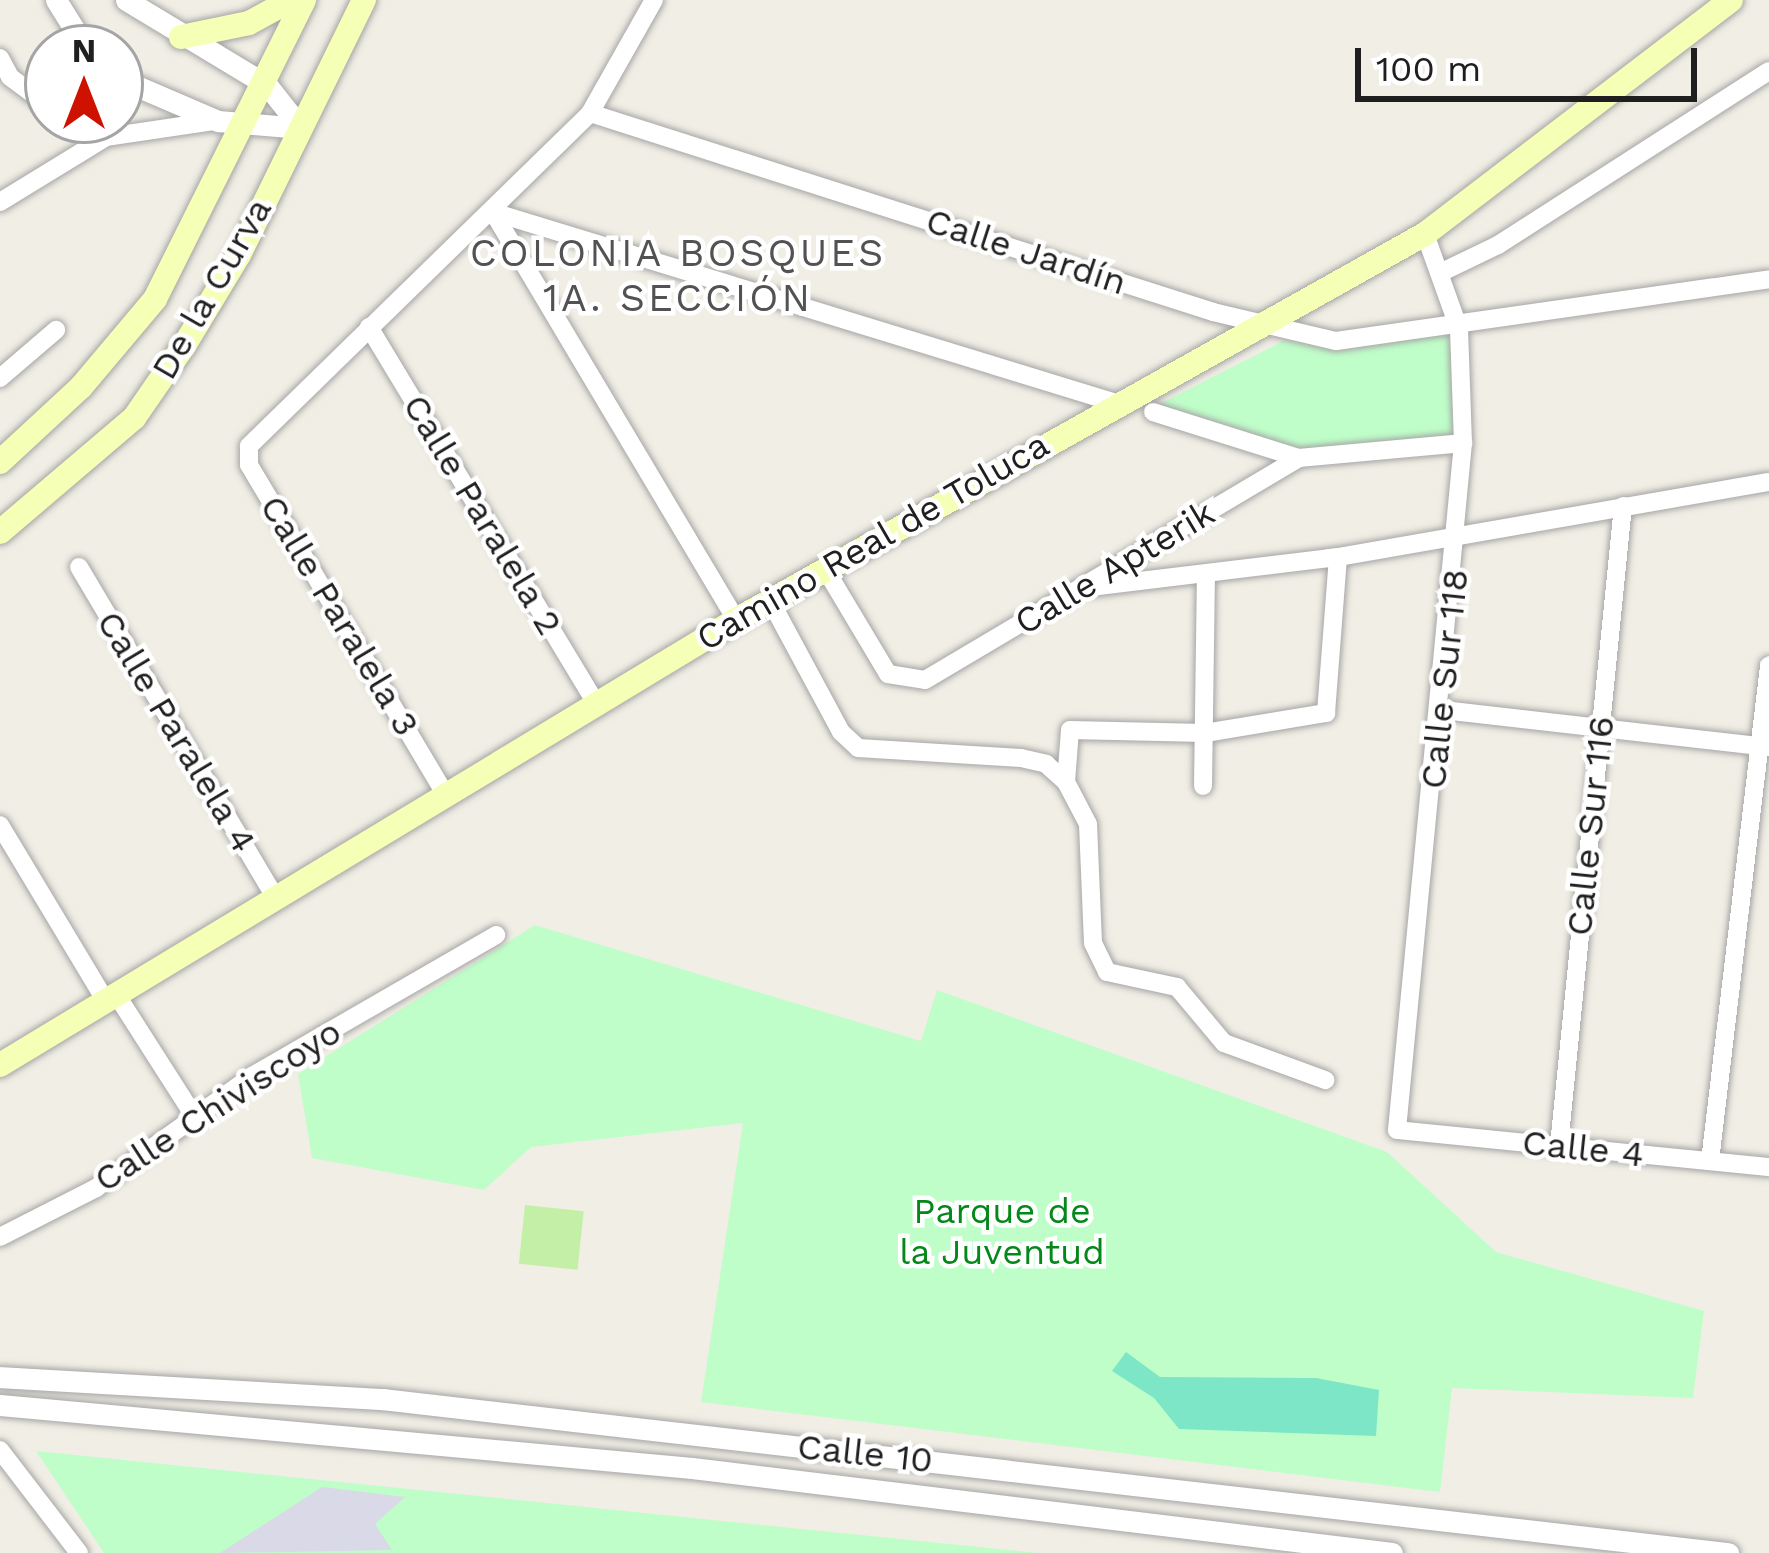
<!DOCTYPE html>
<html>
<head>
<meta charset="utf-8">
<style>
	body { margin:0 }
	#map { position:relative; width:1769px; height:1553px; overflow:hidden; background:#f1eee5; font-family:"Work Sans",sans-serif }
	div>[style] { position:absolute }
	.grass>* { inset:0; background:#c4efa7; transform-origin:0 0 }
	.park>* { inset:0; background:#bffec9 }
	.pitch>* { inset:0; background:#7de6c6 }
	.plaza>* { inset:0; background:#dad9e7 }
	.roads { filter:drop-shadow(0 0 3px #a6a6a6) drop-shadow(0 0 3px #a6a6a6) }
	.minor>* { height:18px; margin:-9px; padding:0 9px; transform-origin:9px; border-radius:9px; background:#fff }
	.tertiary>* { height:21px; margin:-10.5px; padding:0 10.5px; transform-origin:10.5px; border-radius:10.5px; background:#fff }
	.secondary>* { height:24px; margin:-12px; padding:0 12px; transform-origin:12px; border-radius:12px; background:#f5ffb5 }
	span { translate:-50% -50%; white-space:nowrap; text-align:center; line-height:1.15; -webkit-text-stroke:9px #fff; paint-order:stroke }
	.street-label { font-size:36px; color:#1f1f1f }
	.park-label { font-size:36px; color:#038819 }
	.neighbourhood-label { font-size:39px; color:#525252; letter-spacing:3px }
	.north { position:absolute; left:24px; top:24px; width:120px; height:120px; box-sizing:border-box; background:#fff; border:3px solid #a5a5a5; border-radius:50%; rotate:0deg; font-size:33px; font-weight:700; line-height:48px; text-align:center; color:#1f1f1f }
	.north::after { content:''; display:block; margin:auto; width:42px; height:54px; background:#cf1100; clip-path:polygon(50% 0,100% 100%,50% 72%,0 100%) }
	.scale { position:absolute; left:1355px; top:48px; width:342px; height:54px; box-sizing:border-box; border:6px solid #1f1f1f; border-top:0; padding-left:15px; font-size:36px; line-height:42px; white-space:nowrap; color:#1f1f1f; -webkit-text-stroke:9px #fff; paint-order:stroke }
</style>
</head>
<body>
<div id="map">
	<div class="grass">
		<i style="left:525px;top:1205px;width:59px;height:59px;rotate:6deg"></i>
	</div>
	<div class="park">
		<i style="clip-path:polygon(1449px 332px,1459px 439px,1301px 454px,1152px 408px,1285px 340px,1340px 351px)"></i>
		<i style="clip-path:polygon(535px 925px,921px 1041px,937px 990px,1387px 1152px,1496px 1252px,1704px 1311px,1693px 1398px,1452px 1388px,1440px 1492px,701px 1402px,743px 1123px,531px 1147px,484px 1190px,312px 1158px,298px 1074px)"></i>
		<i style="clip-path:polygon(36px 1451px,1037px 1553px,104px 1553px)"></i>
	</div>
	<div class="pitch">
		<i style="clip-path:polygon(1126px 1352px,1160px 1377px,1316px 1378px,1379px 1390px,1376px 1436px,1179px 1429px,1154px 1398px,1112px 1371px)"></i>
	</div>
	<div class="plaza">
		<i style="clip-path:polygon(322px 1487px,405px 1497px,375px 1524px,392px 1550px,220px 1553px)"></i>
	</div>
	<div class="roads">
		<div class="minor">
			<i style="left:0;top:58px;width:21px;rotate:62deg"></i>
			<i style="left:10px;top:77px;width:47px;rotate:36.4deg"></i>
			<i style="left:590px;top:113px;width:654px;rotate:17.71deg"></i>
			<i style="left:1213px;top:312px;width:126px;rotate:13.3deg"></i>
			<i style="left:1336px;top:341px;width:437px;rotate:-8.1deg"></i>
			<i style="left:75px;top:120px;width:35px;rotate:29deg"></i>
			<i style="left:0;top:202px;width:124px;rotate:-31.5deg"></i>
			<i style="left:106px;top:137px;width:110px;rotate:-8.4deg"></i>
			<i style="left:493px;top:212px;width:652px;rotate:17.04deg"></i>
			<i style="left:493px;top:212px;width:475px;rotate:59.2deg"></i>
			<i style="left:1425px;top:234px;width:101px;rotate:70.3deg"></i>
			<i style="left:1459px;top:329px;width:114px;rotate:88deg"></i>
			<i style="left:1463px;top:443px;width:690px;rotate:95.49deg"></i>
			<i style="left:1397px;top:1130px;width:374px;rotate:5.7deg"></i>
			<i style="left:1442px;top:272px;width:62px;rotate:-25.7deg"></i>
			<i style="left:1498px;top:245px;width:322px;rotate:-32.7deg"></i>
			<i style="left:369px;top:327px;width:439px;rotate:58.9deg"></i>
			<i style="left:0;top:378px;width:74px;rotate:-40.6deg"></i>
			<i style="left:1153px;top:412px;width:153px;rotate:17.5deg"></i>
			<i style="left:79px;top:567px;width:382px;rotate:59.3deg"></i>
			<i style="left:827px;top:572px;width:119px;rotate:59.1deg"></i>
			<i style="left:888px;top:674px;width:37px;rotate:9deg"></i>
			<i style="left:925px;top:680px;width:435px;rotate:-30.7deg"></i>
			<i style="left:1299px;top:458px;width:165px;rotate:-5.2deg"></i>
			<i style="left:1090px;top:587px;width:250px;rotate:-6.9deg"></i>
			<i style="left:1338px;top:557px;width:437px;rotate:-9.9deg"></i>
			<i style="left:771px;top:602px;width:148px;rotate:61.7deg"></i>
			<i style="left:841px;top:732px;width:23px;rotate:43deg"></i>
			<i style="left:858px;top:748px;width:163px;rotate:3.5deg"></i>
			<i style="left:1021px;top:758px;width:26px;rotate:13deg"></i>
			<i style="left:1046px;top:764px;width:27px;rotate:42deg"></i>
			<i style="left:1066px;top:782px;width:47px;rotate:62.4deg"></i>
			<i style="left:1088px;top:824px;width:119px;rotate:87.6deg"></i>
			<i style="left:1093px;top:943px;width:32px;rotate:64deg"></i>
			<i style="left:1107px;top:972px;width:72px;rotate:12.1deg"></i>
			<i style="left:1177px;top:987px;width:73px;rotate:50deg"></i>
			<i style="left:1224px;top:1043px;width:108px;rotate:20.1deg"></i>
			<i style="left:1443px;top:710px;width:328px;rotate:6.5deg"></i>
			<i style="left:1066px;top:782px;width:52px;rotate:-85.6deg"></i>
			<i style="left:1070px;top:730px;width:135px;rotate:1.3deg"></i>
			<i style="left:1205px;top:733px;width:123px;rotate:-9.4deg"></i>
			<i style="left:1326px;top:713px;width:156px;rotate:-85.6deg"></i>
			<i style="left:1203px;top:786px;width:210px;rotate:-89.2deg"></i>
			<i style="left:444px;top:792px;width:381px;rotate:-120.8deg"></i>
			<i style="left:249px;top:465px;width:19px;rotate:-90deg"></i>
			<i style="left:249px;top:446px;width:477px;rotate:-44.3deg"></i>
			<i style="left:590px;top:113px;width:130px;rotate:-60.5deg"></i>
			<i style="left:0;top:825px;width:204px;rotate:59deg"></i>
			<i style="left:116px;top:994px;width:148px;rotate:57.4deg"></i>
			<i style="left:1559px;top:1146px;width:643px;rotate:-84.29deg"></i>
			<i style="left:1710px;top:1161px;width:499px;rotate:-83.2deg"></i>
			<i style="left:0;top:1237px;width:108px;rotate:-27deg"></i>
			<i style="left:96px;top:1188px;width:192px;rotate:-35.7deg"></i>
			<i style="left:252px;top:1076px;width:282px;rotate:-30deg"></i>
			<i style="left:0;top:1450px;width:130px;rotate:52.5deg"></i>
		</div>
		<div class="tertiary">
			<i style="left:56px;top:0;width:57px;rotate:58deg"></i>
			<i style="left:126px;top:0;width:165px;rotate:31.1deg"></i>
			<i style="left:267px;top:85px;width:55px;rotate:51.7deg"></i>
			<i style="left:120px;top:79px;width:107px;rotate:23.2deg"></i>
			<i style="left:218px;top:121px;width:83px;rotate:4.8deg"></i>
			<i style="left:0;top:1377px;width:383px;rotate:3.3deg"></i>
			<i style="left:382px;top:1399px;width:1355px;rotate:6.53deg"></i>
			<i style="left:0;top:1405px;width:695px;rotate:5.2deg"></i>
			<i style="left:692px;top:1468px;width:705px;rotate:6.92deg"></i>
		</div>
		<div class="secondary">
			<i style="left:181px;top:37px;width:69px;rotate:-11.6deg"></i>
			<i style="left:249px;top:23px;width:48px;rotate:-28.7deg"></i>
			<i style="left:0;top:462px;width:110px;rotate:-42.8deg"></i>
			<i style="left:81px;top:387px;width:115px;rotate:-49.9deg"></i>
			<i style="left:155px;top:299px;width:334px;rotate:-63.5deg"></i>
			<i style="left:0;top:532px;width:176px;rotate:-40.4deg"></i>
			<i style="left:134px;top:418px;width:90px;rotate:-55.4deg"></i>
			<i style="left:185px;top:344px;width:104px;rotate:-58.8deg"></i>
			<i style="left:239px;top:255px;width:284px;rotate:-63.9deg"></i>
			<i style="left:0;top:1065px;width:860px;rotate:-31.16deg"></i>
			<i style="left:736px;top:620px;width:790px;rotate:-29.26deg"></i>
			<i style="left:1425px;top:234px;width:385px;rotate:-37.4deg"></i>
		</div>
	</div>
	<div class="street-label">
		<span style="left:1026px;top:252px;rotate:18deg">Calle Jardín</span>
		<span style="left:212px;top:289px;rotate:-60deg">De la Curva</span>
		<span style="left:482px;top:515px;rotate:59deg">Calle Paralela 2</span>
		<span style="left:873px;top:542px;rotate:-30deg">Camino Real de Toluca</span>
		<span style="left:1115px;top:568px;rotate:-31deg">Calle Apterik</span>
		<span style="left:339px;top:616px;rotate:59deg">Calle Paralela 3</span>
		<span style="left:1445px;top:679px;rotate:-84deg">Calle Sur 118</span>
		<span style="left:176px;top:732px;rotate:59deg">Calle Paralela 4</span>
		<span style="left:1591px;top:826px;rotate:-84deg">Calle Sur 116</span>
		<span style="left:218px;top:1106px;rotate:-33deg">Calle Chiviscoyo</span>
		<span style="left:1583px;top:1149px;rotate:6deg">Calle 4</span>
		<span style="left:865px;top:1454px;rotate:6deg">Calle 10</span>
	</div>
	<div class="park-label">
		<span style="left:1002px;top:1232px">Parque de<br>la Juventud</span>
	</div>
	<div class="neighbourhood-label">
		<span style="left:678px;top:276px">COLONIA BOSQUES<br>1A. SECCIÓN</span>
	</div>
	<div class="north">N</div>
	<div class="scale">100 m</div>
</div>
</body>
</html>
